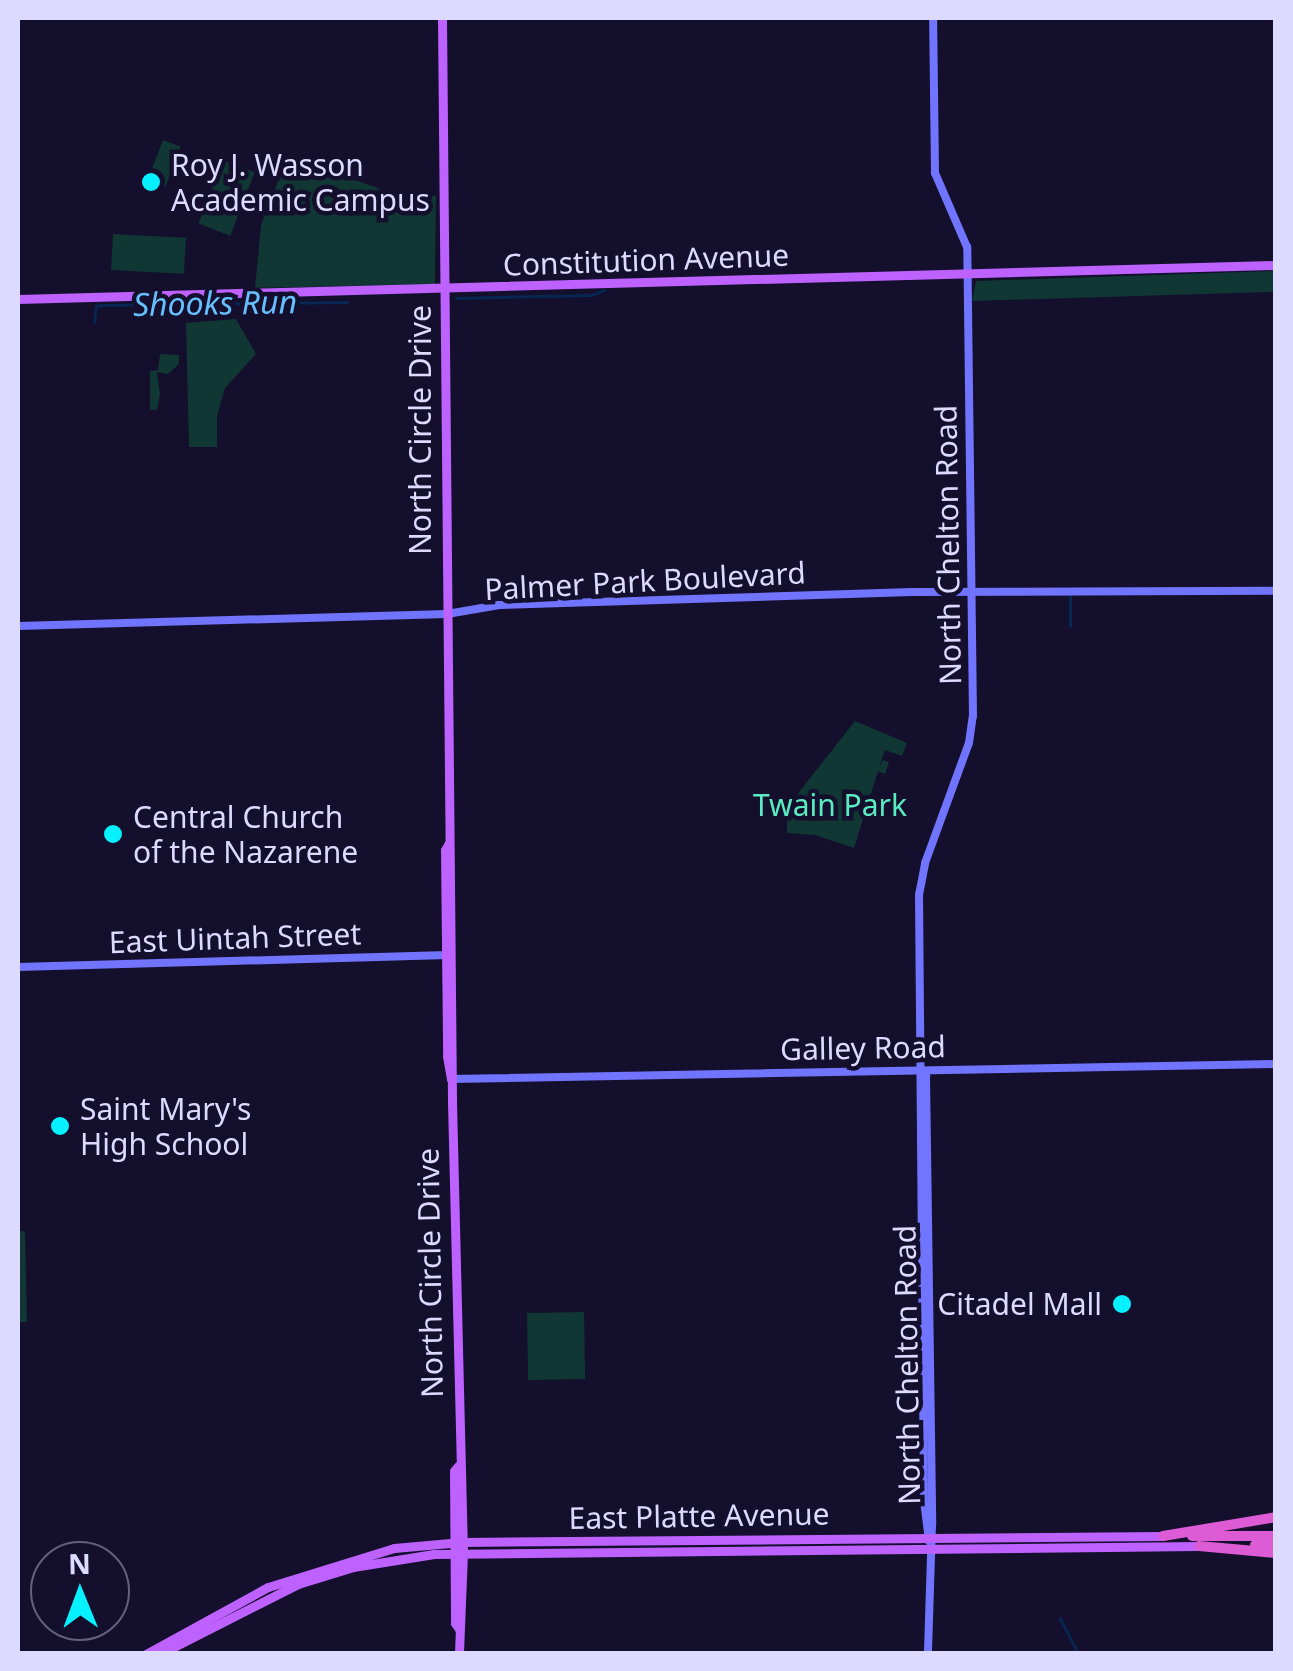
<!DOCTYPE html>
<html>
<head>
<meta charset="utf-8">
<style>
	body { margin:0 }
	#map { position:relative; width:1293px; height:1671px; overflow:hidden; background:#130f2c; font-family:"Noto Sans",sans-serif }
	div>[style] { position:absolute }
	.green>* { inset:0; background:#113734; transform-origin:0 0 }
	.stream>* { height:2.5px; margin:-1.25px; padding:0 1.25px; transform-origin:1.25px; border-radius:1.25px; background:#082652 }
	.secondary>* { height:8px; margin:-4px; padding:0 4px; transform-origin:4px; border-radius:4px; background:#7174ff }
	.primary>* { height:9px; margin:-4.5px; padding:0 4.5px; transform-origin:4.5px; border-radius:4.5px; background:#bd61ff }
	.trunk>* { height:10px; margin:-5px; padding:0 5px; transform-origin:5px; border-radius:5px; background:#de5bd6 }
	.dots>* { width:28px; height:28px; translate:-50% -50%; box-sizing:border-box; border:5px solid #130f2c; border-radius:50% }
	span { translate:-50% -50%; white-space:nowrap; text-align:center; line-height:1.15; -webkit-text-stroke:9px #130f2c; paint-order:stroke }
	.poi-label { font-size:30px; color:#dddaff }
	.left { translate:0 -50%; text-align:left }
	.right { translate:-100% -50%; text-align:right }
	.street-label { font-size:30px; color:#dddaff }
	.park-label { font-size:30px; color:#5bebc1 }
	.water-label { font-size:32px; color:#68bfff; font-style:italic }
	.frame { position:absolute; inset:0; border:20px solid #dddaff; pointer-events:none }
	.north { position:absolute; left:30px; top:1541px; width:100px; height:100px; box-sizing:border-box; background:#130f2c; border:2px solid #646080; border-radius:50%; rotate:359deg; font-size:28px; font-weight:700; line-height:40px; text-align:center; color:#dddaff }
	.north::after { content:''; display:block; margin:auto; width:35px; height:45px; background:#06f1ff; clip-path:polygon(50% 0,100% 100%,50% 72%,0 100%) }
</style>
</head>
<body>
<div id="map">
	<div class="green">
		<i style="left:163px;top:140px;width:19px;height:43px;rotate:21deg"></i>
		<i style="clip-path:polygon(288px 156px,386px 191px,436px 196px,435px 284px,255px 288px,261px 225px)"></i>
		<i style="left:223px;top:160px;width:34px;height:68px;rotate:21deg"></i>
		<i style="left:113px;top:234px;width:73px;height:36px;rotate:3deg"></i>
		<i style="clip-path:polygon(1275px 271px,1275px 291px,1269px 292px,972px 301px,976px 281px)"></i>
		<i style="clip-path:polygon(236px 319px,256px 354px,225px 388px,217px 416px,217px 447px,189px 447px,186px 323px)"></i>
		<i style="clip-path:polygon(160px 354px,179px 355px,179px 364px,168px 374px,157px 372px,160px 394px,157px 410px,150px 410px,150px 371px,158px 370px)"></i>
		<i style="clip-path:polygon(855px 721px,907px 743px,902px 756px,885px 750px,879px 767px,883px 760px,889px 762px,885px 774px,878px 771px,854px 848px,815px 835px,787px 833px,787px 817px,796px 796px)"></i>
		<i style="clip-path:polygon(18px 1231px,25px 1231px,27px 1322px,18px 1322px)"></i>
		<i style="left:584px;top:1312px;width:67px;height:57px;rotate:89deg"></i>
	</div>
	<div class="stream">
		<i style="left:456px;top:298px;width:135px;rotate:-1.3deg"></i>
		<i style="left:591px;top:295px;width:14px;rotate:-21deg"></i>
		<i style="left:94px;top:322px;width:16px;rotate:-83deg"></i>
		<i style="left:96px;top:306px;width:7px;rotate:-8deg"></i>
		<i style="left:103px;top:305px;width:244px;rotate:-0.7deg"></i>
		<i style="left:1070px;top:626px;width:30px;rotate:-90deg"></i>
		<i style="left:1060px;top:1618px;width:41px;rotate:62.2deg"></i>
	</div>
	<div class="secondary">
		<i style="left:18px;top:626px;width:429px;rotate:-1.6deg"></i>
		<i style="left:447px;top:614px;width:53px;rotate:-9.8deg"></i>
		<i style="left:499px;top:605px;width:413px;rotate:-1.8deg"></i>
		<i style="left:912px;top:592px;width:364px;rotate:-0.2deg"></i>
		<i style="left:18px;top:967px;width:430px;rotate:-1.6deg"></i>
		<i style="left:921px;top:1070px;width:8px;rotate:50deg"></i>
		<i style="left:926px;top:1076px;width:448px;rotate:89.2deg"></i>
		<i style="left:932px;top:1524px;width:130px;rotate:91.8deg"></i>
		<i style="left:451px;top:1079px;width:825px;rotate:-1.04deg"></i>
		<i style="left:929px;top:1541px;width:39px;rotate:-97deg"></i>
		<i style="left:924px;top:1502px;width:607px;rotate:-90.47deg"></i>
		<i style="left:919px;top:895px;width:33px;rotate:-79deg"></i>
		<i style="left:925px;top:863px;width:128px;rotate:-69.9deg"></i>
		<i style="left:969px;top:743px;width:27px;rotate:-82deg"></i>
		<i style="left:973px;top:716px;width:469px;rotate:-90.7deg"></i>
		<i style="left:967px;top:247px;width:81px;rotate:-113.4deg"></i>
		<i style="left:935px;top:173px;width:155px;rotate:-90.7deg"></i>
	</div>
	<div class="primary">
		<i style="left:442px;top:18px;width:1084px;rotate:89.47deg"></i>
		<i style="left:452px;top:1102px;width:451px;rotate:88.6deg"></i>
		<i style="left:463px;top:1553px;width:101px;rotate:92.3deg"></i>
		<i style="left:18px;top:299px;width:1258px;rotate:-1.55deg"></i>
		<i style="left:449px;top:843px;width:8px;rotate:120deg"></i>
		<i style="left:445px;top:850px;width:206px;rotate:89.4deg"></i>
		<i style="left:447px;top:1056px;width:23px;rotate:80deg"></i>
		<i style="left:458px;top:1466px;width:6px;rotate:129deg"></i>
		<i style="left:454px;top:1471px;width:152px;rotate:89.6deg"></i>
		<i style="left:455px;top:1623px;width:7px;rotate:56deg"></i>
		<i style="left:146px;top:1654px;width:139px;rotate:-28.8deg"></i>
		<i style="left:268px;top:1587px;width:132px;rotate:-17.2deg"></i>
		<i style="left:394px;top:1548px;width:68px;rotate:-5deg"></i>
		<i style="left:462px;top:1542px;width:701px;rotate:-0.49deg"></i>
		<i style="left:160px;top:1654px;width:155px;rotate:-26.9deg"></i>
		<i style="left:298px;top:1584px;width:58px;rotate:-17.2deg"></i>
		<i style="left:353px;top:1567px;width:82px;rotate:-9.1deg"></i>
		<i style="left:434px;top:1554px;width:765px;rotate:-0.6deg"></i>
	</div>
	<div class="trunk">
		<i style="left:1163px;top:1536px;width:115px;rotate:-9.5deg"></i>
		<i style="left:1192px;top:1536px;width:84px"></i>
		<i style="left:1255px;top:1545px;width:21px"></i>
		<i style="left:1199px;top:1546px;width:77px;rotate:5.2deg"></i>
	</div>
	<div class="dots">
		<i style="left:151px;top:182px;background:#06f1ff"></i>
		<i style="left:113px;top:834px;background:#06f1ff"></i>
		<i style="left:60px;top:1126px;background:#06f1ff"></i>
		<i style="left:1122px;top:1304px;background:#06f1ff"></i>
	</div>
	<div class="poi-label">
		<span class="left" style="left:171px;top:182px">Roy J. Wasson<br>Academic Campus</span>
		<span class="left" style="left:133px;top:834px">Central Church<br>of the Nazarene</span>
		<span class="left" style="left:80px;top:1126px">Saint Mary's<br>High School</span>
		<span class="right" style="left:1102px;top:1304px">Citadel Mall</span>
	</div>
	<div class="street-label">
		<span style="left:646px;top:260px;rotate:-2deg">Constitution Avenue</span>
		<span style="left:420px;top:430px;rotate:-90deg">North Circle Drive</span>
		<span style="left:948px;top:545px;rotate:-91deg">North Chelton Road</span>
		<span style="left:645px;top:581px;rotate:-3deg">Palmer Park Boulevard</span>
		<span style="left:235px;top:938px;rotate:-2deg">East Uintah Street</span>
		<span style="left:863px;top:1048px;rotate:-1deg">Galley Road</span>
		<span style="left:430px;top:1273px;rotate:-91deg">North Circle Drive</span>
		<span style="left:907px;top:1365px;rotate:-91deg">North Chelton Road</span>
		<span style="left:699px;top:1516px;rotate:-1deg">East Platte Avenue</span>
	</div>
	<div class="park-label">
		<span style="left:830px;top:805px">Twain Park</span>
	</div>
	<div class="water-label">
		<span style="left:215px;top:303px;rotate:-1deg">Shooks Run</span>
	</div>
	<div class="frame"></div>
	<div class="north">N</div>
</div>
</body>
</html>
